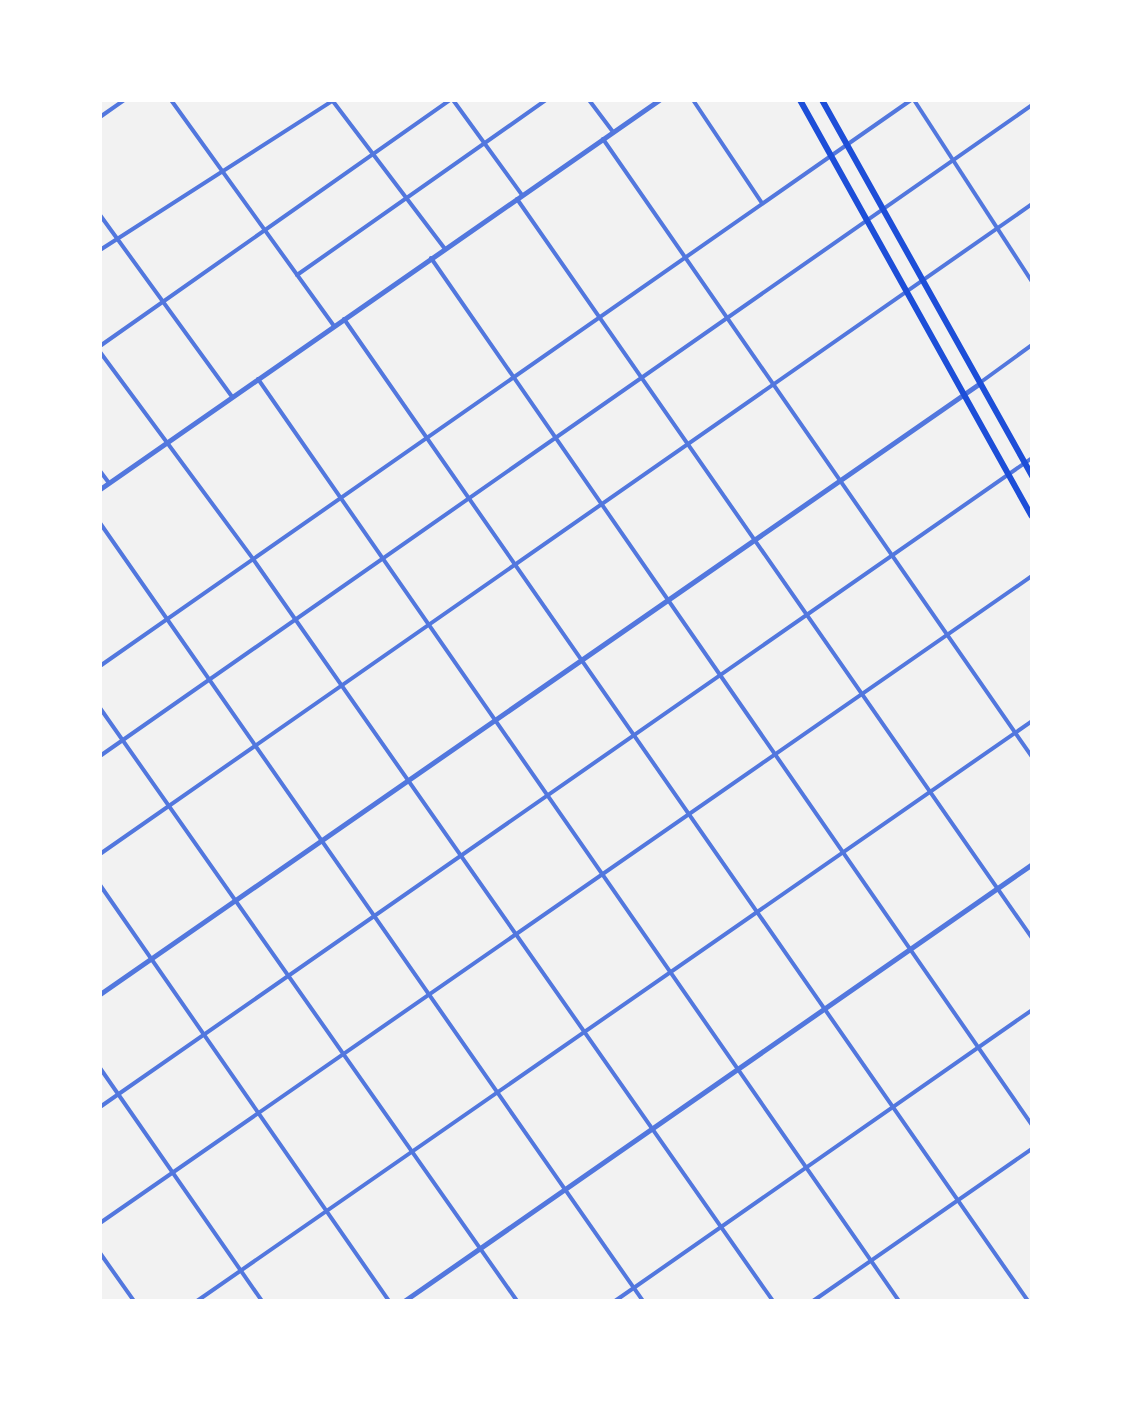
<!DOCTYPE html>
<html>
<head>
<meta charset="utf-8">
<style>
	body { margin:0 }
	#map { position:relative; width:1132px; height:1401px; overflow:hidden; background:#f2f2f2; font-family:Jost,sans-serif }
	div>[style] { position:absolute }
	.minor>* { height:4px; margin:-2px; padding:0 2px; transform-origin:2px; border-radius:2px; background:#5277de }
	.tertiary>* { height:5px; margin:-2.5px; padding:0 2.5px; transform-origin:2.5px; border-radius:2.5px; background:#5277de }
	.secondary>* { height:6px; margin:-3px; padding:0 3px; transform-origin:3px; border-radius:3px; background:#1d4ed8 }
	span { translate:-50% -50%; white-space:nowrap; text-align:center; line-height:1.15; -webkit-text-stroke:8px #fff; paint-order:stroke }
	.frame { position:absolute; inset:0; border:102px solid #fff; pointer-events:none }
</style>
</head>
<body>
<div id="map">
	<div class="minor">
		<i style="left:171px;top:100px;width:279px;rotate:54.2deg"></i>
		<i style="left:332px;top:100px;width:187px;rotate:52.8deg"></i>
		<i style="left:453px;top:100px;width:117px;rotate:54deg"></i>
		<i style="left:589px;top:100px;width:40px;rotate:53deg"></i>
		<i style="left:693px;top:100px;width:124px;rotate:56.2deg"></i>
		<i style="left:914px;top:100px;width:217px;rotate:57deg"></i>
		<i style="left:100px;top:117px;width:29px;rotate:-35deg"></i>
		<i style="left:603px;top:139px;width:752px;rotate:55.23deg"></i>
		<i style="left:517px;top:199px;width:901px;rotate:55.13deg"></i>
		<i style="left:100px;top:215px;width:225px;rotate:54deg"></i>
		<i style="left:100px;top:250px;width:278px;rotate:-32.7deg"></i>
		<i style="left:431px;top:258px;width:1055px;rotate:55.27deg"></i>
		<i style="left:297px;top:275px;width:304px;rotate:-35.1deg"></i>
		<i style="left:344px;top:319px;width:1197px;rotate:55.14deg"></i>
		<i style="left:100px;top:346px;width:428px;rotate:-35.1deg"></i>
		<i style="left:100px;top:352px;width:257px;rotate:53.5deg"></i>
		<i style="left:253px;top:559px;width:906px;rotate:54.98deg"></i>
		<i style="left:258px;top:379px;width:1123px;rotate:55.19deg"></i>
		<i style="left:981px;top:382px;width:63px;rotate:-36deg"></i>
		<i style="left:100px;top:471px;width:15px;rotate:53deg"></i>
		<i style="left:100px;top:523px;width:949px;rotate:55.09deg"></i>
		<i style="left:100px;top:666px;width:989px;rotate:-34.91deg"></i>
		<i style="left:100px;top:708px;width:725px;rotate:54.88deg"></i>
		<i style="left:100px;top:756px;width:1137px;rotate:-34.93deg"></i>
		<i style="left:100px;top:854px;width:1136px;rotate:-34.89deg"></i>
		<i style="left:100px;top:885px;width:507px;rotate:55.21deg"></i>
		<i style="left:100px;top:1068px;width:284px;rotate:55.2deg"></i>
		<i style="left:100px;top:1107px;width:1136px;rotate:-34.85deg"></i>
		<i style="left:100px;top:1223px;width:1135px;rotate:-34.77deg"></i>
		<i style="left:100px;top:1253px;width:59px;rotate:54.7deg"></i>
		<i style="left:197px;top:1301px;width:1017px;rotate:-34.78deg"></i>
		<i style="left:615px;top:1301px;width:508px;rotate:-34.91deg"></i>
		<i style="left:813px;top:1301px;width:267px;rotate:-34.8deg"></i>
	</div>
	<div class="tertiary">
		<i style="left:100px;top:489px;width:681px;rotate:-34.83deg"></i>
		<i style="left:100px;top:994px;width:1071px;rotate:-34.77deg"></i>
		<i style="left:404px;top:1301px;width:765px;rotate:-34.83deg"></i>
	</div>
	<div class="secondary">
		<i style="left:800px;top:100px;width:476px;rotate:60.9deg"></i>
		<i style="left:822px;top:100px;width:431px;rotate:60.8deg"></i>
	</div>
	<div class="frame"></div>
</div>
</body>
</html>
